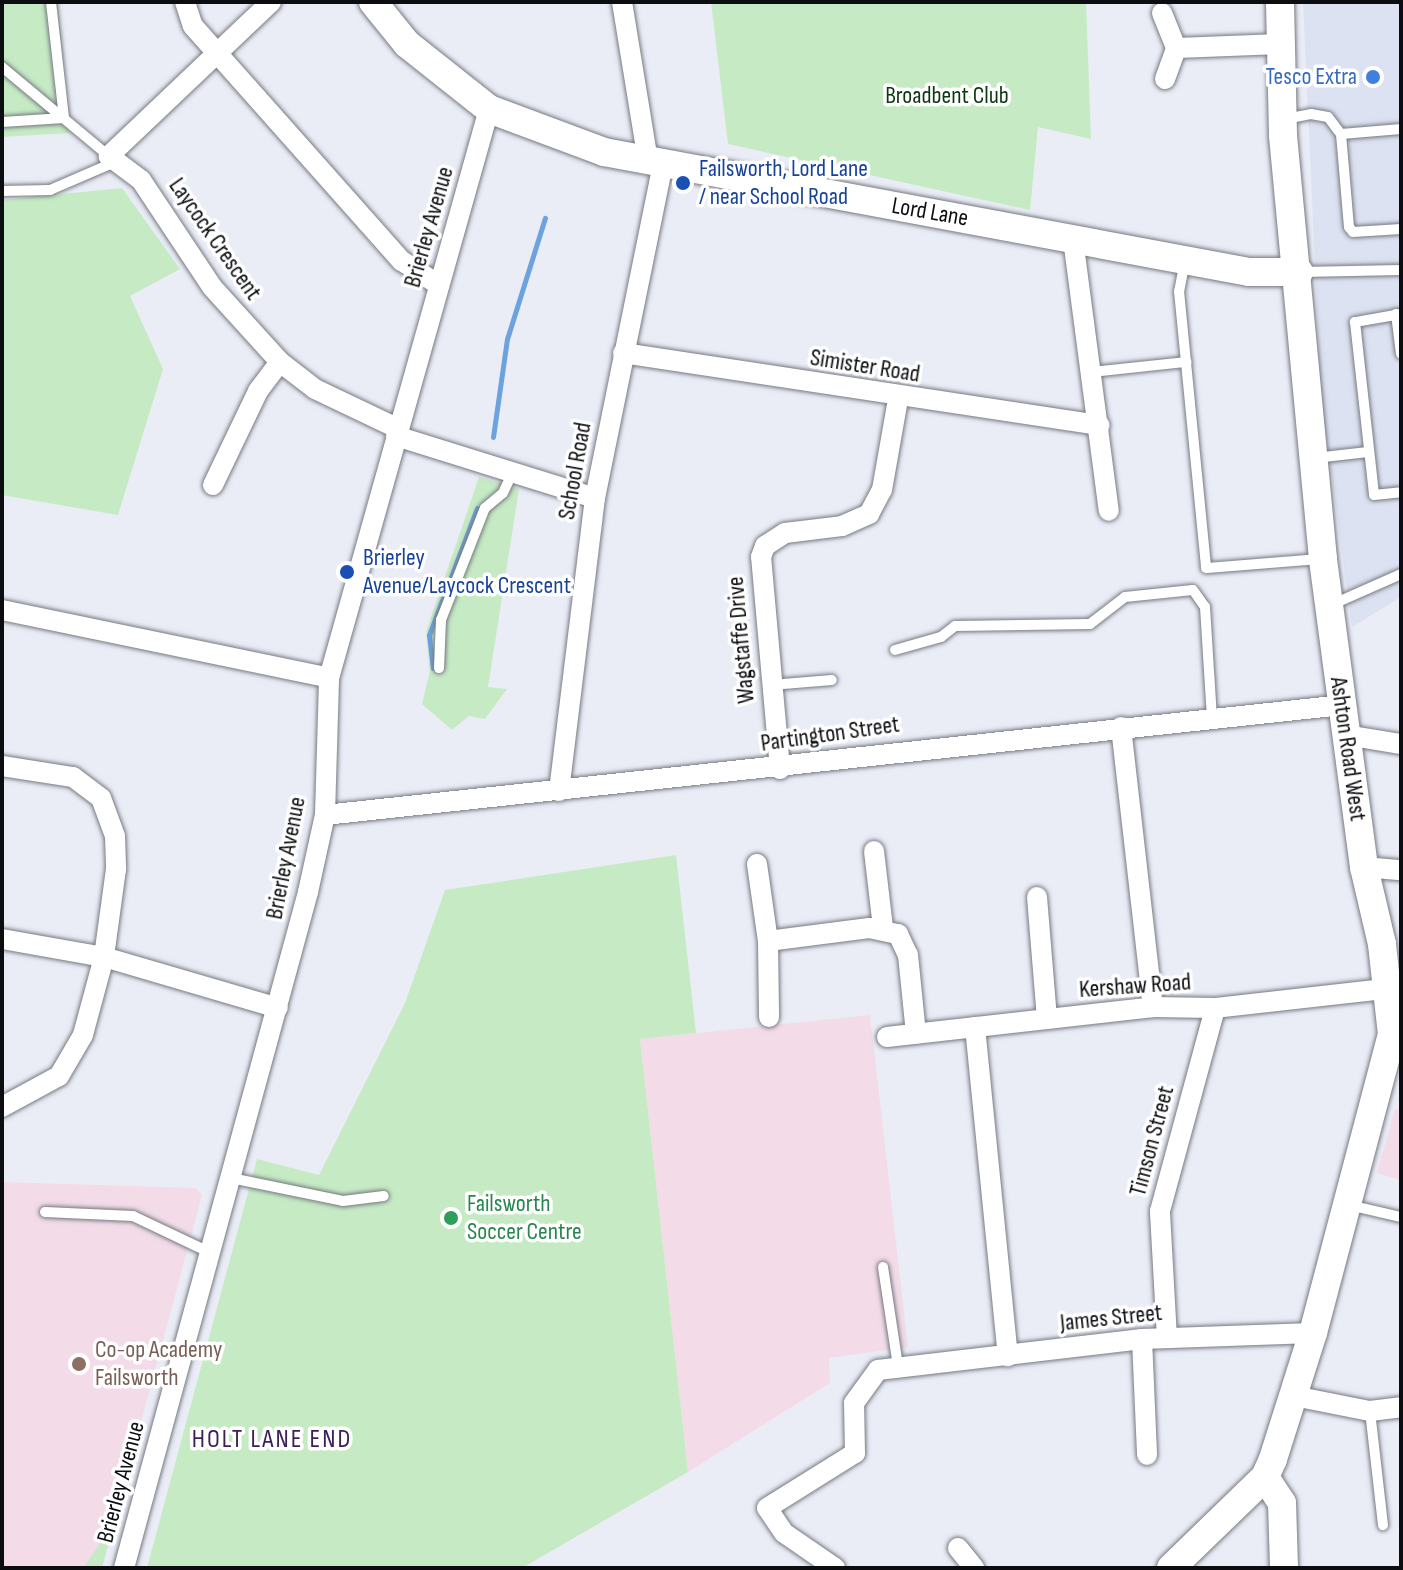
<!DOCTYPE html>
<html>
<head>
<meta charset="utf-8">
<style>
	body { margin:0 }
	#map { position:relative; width:1403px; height:1570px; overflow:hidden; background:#eaedf6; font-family:"Sofia Sans Condensed",sans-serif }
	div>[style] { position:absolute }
	.built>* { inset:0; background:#dce2f1 }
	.education>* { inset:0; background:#f3dce8 }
	.green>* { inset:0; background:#c6ebc4 }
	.stream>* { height:5px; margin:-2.5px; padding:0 2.5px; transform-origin:2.5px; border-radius:2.5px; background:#6ca2dd }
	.roads { filter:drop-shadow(0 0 2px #777a81) drop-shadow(0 0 2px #777a81) }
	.lane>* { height:10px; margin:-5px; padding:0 5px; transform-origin:5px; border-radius:5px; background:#fff }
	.street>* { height:20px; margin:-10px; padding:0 10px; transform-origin:10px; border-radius:10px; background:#fff }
	.secondary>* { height:28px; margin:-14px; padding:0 14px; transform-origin:14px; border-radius:14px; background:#fff }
	.dots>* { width:22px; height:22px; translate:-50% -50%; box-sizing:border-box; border:4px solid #fff; border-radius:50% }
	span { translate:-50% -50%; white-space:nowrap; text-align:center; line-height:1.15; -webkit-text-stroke:7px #fff; paint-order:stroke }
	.shop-label { font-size:24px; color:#366cbe }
	.right { translate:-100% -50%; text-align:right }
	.park-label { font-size:24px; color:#0b360f }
	.transit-label { font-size:24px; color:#164399 }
	.left { translate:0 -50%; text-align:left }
	.street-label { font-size:24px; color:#0c0d10 }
	.leisure-label { font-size:24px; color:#27864d }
	.education-label { font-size:24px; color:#785e54 }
	.neighbourhood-label { font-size:26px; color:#3e2059; letter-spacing:2px }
	.frame { position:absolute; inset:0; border:4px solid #0c0d10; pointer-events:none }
</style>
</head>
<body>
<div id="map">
	<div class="built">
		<i style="clip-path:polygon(1303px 2px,1401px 2px,1401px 597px,1352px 627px,1321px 397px)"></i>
	</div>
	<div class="education">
		<i style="clip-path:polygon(870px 1015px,908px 1347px,829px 1358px,830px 1383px,688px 1472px,640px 1039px)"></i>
		<i style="clip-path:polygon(1395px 1109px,1401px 1110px,1401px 1180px,1377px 1173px)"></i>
		<i style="clip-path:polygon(2px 1182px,196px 1188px,202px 1195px,102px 1568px,2px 1568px)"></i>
	</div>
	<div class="green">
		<i style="clip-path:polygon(2px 2px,58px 2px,69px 133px,2px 137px)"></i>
		<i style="clip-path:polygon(711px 2px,1086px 2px,1091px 139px,1038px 127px,1030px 210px,728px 144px)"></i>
		<i style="clip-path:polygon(122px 188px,180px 269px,130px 296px,163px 369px,118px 515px,2px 495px,2px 200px)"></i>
		<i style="clip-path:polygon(479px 477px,519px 489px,488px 687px,507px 689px,485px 719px,469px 716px,452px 730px,422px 704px,430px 671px,426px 632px)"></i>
		<i style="clip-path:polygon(676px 855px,696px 1033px,640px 1039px,688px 1472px,522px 1568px,147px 1568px,257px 1159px,319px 1175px,405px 1003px,445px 890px)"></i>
		<i style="clip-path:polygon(111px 1533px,102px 1568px,83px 1568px,104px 1538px)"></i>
	</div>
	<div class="stream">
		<i style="left:493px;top:437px;width:99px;rotate:-81.9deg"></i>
		<i style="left:507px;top:339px;width:127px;rotate:-72.6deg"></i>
		<i style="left:433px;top:668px;width:33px;rotate:-97deg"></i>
		<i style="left:429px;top:635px;width:136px;rotate:-69.3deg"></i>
	</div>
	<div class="roads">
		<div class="lane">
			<i style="left:2px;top:67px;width:139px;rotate:39.8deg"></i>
			<i style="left:1285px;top:119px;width:26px;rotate:-11deg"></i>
			<i style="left:1311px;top:114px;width:17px;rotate:10deg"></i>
			<i style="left:1328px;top:117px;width:21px;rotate:53deg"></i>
			<i style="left:2px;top:122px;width:62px;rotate:-3.7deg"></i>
			<i style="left:64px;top:118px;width:117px;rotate:-96.4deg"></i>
			<i style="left:1401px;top:129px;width:60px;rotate:175.2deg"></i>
			<i style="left:1341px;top:134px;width:93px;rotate:85.1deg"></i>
			<i style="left:1349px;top:227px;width:6px;rotate:51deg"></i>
			<i style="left:1353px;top:232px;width:48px;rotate:-3.6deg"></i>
			<i style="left:2px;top:191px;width:48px;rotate:-1.2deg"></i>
			<i style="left:50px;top:190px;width:71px;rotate:-23.3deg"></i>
			<i style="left:1185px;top:261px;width:31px;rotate:101deg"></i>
			<i style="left:1179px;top:291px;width:278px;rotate:84.4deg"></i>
			<i style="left:1206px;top:568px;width:115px;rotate:-4.5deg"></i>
			<i style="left:1301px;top:272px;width:100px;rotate:-1.1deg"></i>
			<i style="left:1396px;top:314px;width:40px;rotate:82.9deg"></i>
			<i style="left:1401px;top:314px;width:47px;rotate:170.1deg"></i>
			<i style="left:1355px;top:322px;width:174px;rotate:83.7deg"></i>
			<i style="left:1374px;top:495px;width:27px;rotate:-6deg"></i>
			<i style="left:1092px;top:372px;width:95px;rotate:-6.1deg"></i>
			<i style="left:1315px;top:458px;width:53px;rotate:-6.5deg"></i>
			<i style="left:1331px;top:605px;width:77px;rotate:-23.9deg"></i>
			<i style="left:895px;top:650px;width:48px;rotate:-15.8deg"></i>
			<i style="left:941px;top:637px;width:18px;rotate:-38deg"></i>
			<i style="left:955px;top:626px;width:135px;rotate:-0.8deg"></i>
			<i style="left:1090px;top:624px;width:44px;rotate:-37.6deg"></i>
			<i style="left:1125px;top:597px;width:68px;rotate:-5.9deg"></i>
			<i style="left:1193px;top:590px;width:21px;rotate:55deg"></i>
			<i style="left:1205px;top:607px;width:111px;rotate:86.4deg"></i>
			<i style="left:439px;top:668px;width:48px;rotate:-87.6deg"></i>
			<i style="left:441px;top:620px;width:120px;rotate:-68.6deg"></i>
			<i style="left:485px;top:508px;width:23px;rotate:-40deg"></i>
			<i style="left:503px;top:493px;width:21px;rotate:-65deg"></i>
			<i style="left:771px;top:685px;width:61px;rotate:-4.7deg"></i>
			<i style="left:231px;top:1178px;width:114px;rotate:11.6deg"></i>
			<i style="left:343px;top:1201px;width:41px;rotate:-7deg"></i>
			<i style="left:1349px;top:1205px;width:53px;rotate:13deg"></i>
			<i style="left:45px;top:1212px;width:88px;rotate:2.6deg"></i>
			<i style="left:133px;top:1216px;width:86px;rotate:25.4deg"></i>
			<i style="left:883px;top:1267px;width:100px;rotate:81.4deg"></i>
			<i style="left:1370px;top:1411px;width:115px;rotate:83.5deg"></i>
		</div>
		<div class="street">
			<i style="left:185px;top:2px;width:25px;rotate:72deg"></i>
			<i style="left:193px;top:26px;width:314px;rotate:48.4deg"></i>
			<i style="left:402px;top:261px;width:44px;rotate:33deg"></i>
			<i style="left:271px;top:2px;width:224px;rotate:136.5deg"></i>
			<i style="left:109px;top:156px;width:40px;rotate:37deg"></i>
			<i style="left:141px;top:180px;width:128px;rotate:56.4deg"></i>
			<i style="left:212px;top:287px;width:101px;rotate:47.8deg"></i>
			<i style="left:280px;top:362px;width:44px;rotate:37.6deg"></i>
			<i style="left:315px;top:389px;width:93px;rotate:25.5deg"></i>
			<i style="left:622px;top:2px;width:160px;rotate:80.7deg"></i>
			<i style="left:1162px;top:13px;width:38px;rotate:68deg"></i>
			<i style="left:1176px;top:48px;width:105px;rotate:-2.2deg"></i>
			<i style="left:1165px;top:79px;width:33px;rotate:-70deg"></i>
			<i style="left:1073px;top:239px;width:274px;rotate:82.5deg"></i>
			<i style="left:623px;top:353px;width:482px;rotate:8.6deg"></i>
			<i style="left:396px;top:436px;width:208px;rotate:17.3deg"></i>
			<i style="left:213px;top:485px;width:104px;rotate:-64.4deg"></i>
			<i style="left:258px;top:391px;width:36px;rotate:-53deg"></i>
			<i style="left:2px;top:610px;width:334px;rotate:11.7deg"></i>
			<i style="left:1121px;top:727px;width:282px;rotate:83.5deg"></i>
			<i style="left:1346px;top:735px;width:56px;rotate:9.3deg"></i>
			<i style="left:2px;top:766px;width:72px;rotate:8.8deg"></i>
			<i style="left:73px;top:777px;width:35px;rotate:37deg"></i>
			<i style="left:101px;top:798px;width:40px;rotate:69.8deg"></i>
			<i style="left:115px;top:836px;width:33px;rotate:88deg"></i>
			<i style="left:116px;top:869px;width:89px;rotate:97.8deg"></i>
			<i style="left:104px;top:957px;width:81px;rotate:105.1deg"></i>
			<i style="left:83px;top:1035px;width:48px;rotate:120.3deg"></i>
			<i style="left:59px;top:1076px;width:65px;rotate:151.5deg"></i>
			<i style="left:780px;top:769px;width:213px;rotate:-95.1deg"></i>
			<i style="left:761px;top:557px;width:12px;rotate:-70deg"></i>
			<i style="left:765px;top:546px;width:24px;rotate:-33deg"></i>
			<i style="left:785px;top:533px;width:57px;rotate:-7deg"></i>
			<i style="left:842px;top:526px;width:30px;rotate:-24deg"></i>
			<i style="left:869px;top:514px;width:27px;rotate:-62deg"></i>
			<i style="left:882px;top:490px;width:92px;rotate:-80deg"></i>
			<i style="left:559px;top:791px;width:295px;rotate:-83deg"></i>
			<i style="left:595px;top:498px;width:342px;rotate:-78.5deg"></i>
			<i style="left:325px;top:815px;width:1023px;rotate:-6.17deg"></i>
			<i style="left:874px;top:851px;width:78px;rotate:83.3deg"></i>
			<i style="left:757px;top:864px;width:78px;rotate:81.9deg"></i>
			<i style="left:768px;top:941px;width:76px;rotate:89.2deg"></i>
			<i style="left:1364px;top:867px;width:37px;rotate:5deg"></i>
			<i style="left:1037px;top:897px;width:122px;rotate:85.3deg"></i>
			<i style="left:2px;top:939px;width:104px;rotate:10deg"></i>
			<i style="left:104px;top:957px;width:181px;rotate:16.3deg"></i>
			<i style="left:768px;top:941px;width:102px;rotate:-7.3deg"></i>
			<i style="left:869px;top:928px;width:30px;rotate:12deg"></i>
			<i style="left:898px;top:934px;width:23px;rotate:65deg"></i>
			<i style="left:908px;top:955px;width:79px;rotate:84.2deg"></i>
			<i style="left:975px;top:1027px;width:331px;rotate:84.3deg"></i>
			<i style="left:887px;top:1037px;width:268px;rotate:-6.4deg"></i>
			<i style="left:1153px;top:1007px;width:62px;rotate:0.9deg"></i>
			<i style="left:1215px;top:1008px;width:187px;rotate:-6.4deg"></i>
			<i style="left:1167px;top:1338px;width:127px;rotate:-93.2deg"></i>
			<i style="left:1160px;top:1211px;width:210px;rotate:-74.8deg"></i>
			<i style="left:1142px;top:1339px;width:116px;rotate:87.5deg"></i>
			<i style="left:1294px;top:1396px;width:77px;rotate:11.2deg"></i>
			<i style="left:1370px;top:1411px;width:31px;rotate:-7deg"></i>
			<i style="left:958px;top:1548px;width:26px;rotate:51deg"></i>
			<i style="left:124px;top:1568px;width:701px;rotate:-74.77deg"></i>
			<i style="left:308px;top:892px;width:79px;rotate:-77.6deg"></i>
			<i style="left:325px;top:815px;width:137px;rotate:-88.3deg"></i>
			<i style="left:329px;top:678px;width:591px;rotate:-74.29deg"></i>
			<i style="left:835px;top:1568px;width:62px;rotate:-145.5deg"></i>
			<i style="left:784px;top:1533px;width:30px;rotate:-124deg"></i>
			<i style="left:767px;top:1508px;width:104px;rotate:-32deg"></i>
			<i style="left:855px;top:1453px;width:50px;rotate:-91.1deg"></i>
			<i style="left:854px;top:1403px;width:41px;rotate:-54deg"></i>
			<i style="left:878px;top:1370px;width:266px;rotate:-6.7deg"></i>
			<i style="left:1142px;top:1339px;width:171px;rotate:-2deg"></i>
		</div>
		<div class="secondary">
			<i style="left:373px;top:2px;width:54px;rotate:51deg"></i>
			<i style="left:407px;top:44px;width:105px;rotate:38.4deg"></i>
			<i style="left:489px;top:109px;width:123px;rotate:20.5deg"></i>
			<i style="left:604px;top:152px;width:656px;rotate:10.54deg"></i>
			<i style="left:1249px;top:272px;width:50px"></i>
			<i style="left:1265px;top:1477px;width:31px;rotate:57deg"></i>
			<i style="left:1282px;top:1503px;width:65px;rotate:88.2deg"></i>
			<i style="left:1171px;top:1568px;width:131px;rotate:-44.1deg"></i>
			<i style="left:1265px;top:1477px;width:20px;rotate:-66deg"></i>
			<i style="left:1273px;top:1459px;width:132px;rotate:-72.4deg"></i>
			<i style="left:1313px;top:1333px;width:308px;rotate:-75.2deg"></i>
			<i style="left:1392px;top:1035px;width:92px;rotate:-96.3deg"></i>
			<i style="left:1382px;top:944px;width:79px;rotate:-103.2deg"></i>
			<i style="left:1364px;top:867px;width:311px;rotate:-97.6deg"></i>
			<i style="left:1323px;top:559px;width:426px;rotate:-95.4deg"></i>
			<i style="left:1283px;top:135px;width:133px;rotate:-91.3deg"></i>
		</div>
	</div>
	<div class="dots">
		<i style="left:1373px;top:77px;background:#3f7fe0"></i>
		<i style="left:683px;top:183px;background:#1a4fb4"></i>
		<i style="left:347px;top:572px;background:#1a4fb4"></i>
		<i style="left:451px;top:1218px;background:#2e9e5b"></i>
		<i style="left:79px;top:1364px;background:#8d6e63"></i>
	</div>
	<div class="shop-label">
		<span class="right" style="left:1357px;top:77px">Tesco Extra</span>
	</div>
	<div class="park-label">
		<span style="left:947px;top:96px">Broadbent Club</span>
	</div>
	<div class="transit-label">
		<span class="left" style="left:699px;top:183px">Failsworth, Lord Lane<br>/ near School Road</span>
		<span class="left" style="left:363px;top:572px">Brierley<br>Avenue/Laycock Crescent</span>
	</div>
	<div class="street-label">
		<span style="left:930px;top:212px;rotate:10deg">Lord Lane</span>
		<span style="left:429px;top:227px;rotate:-74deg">Brierley Avenue</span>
		<span style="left:215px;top:239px;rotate:55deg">Laycock Crescent</span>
		<span style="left:865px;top:366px;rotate:9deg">Simister Road</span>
		<span style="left:575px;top:471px;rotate:-80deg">School Road</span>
		<span style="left:741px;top:640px;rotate:-95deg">Wagstaffe Drive</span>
		<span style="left:830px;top:734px;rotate:-8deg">Partington Street</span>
		<span style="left:1348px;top:749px;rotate:82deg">Ashton Road West</span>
		<span style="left:286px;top:858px;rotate:-79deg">Brierley Avenue</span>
		<span style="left:1135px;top:986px;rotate:-4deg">Kershaw Road</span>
		<span style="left:1152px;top:1141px;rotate:-75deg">Timson Street</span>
		<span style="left:1111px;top:1318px;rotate:-6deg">James Street</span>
		<span style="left:121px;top:1482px;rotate:-75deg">Brierley Avenue</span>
	</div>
	<div class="leisure-label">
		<span class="left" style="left:467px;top:1218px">Failsworth<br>Soccer Centre</span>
	</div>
	<div class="education-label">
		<span class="left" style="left:95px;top:1364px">Co-op Academy<br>Failsworth</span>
	</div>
	<div class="neighbourhood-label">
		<span style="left:272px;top:1440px">HOLT LANE END</span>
	</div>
	<div class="frame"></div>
</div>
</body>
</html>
